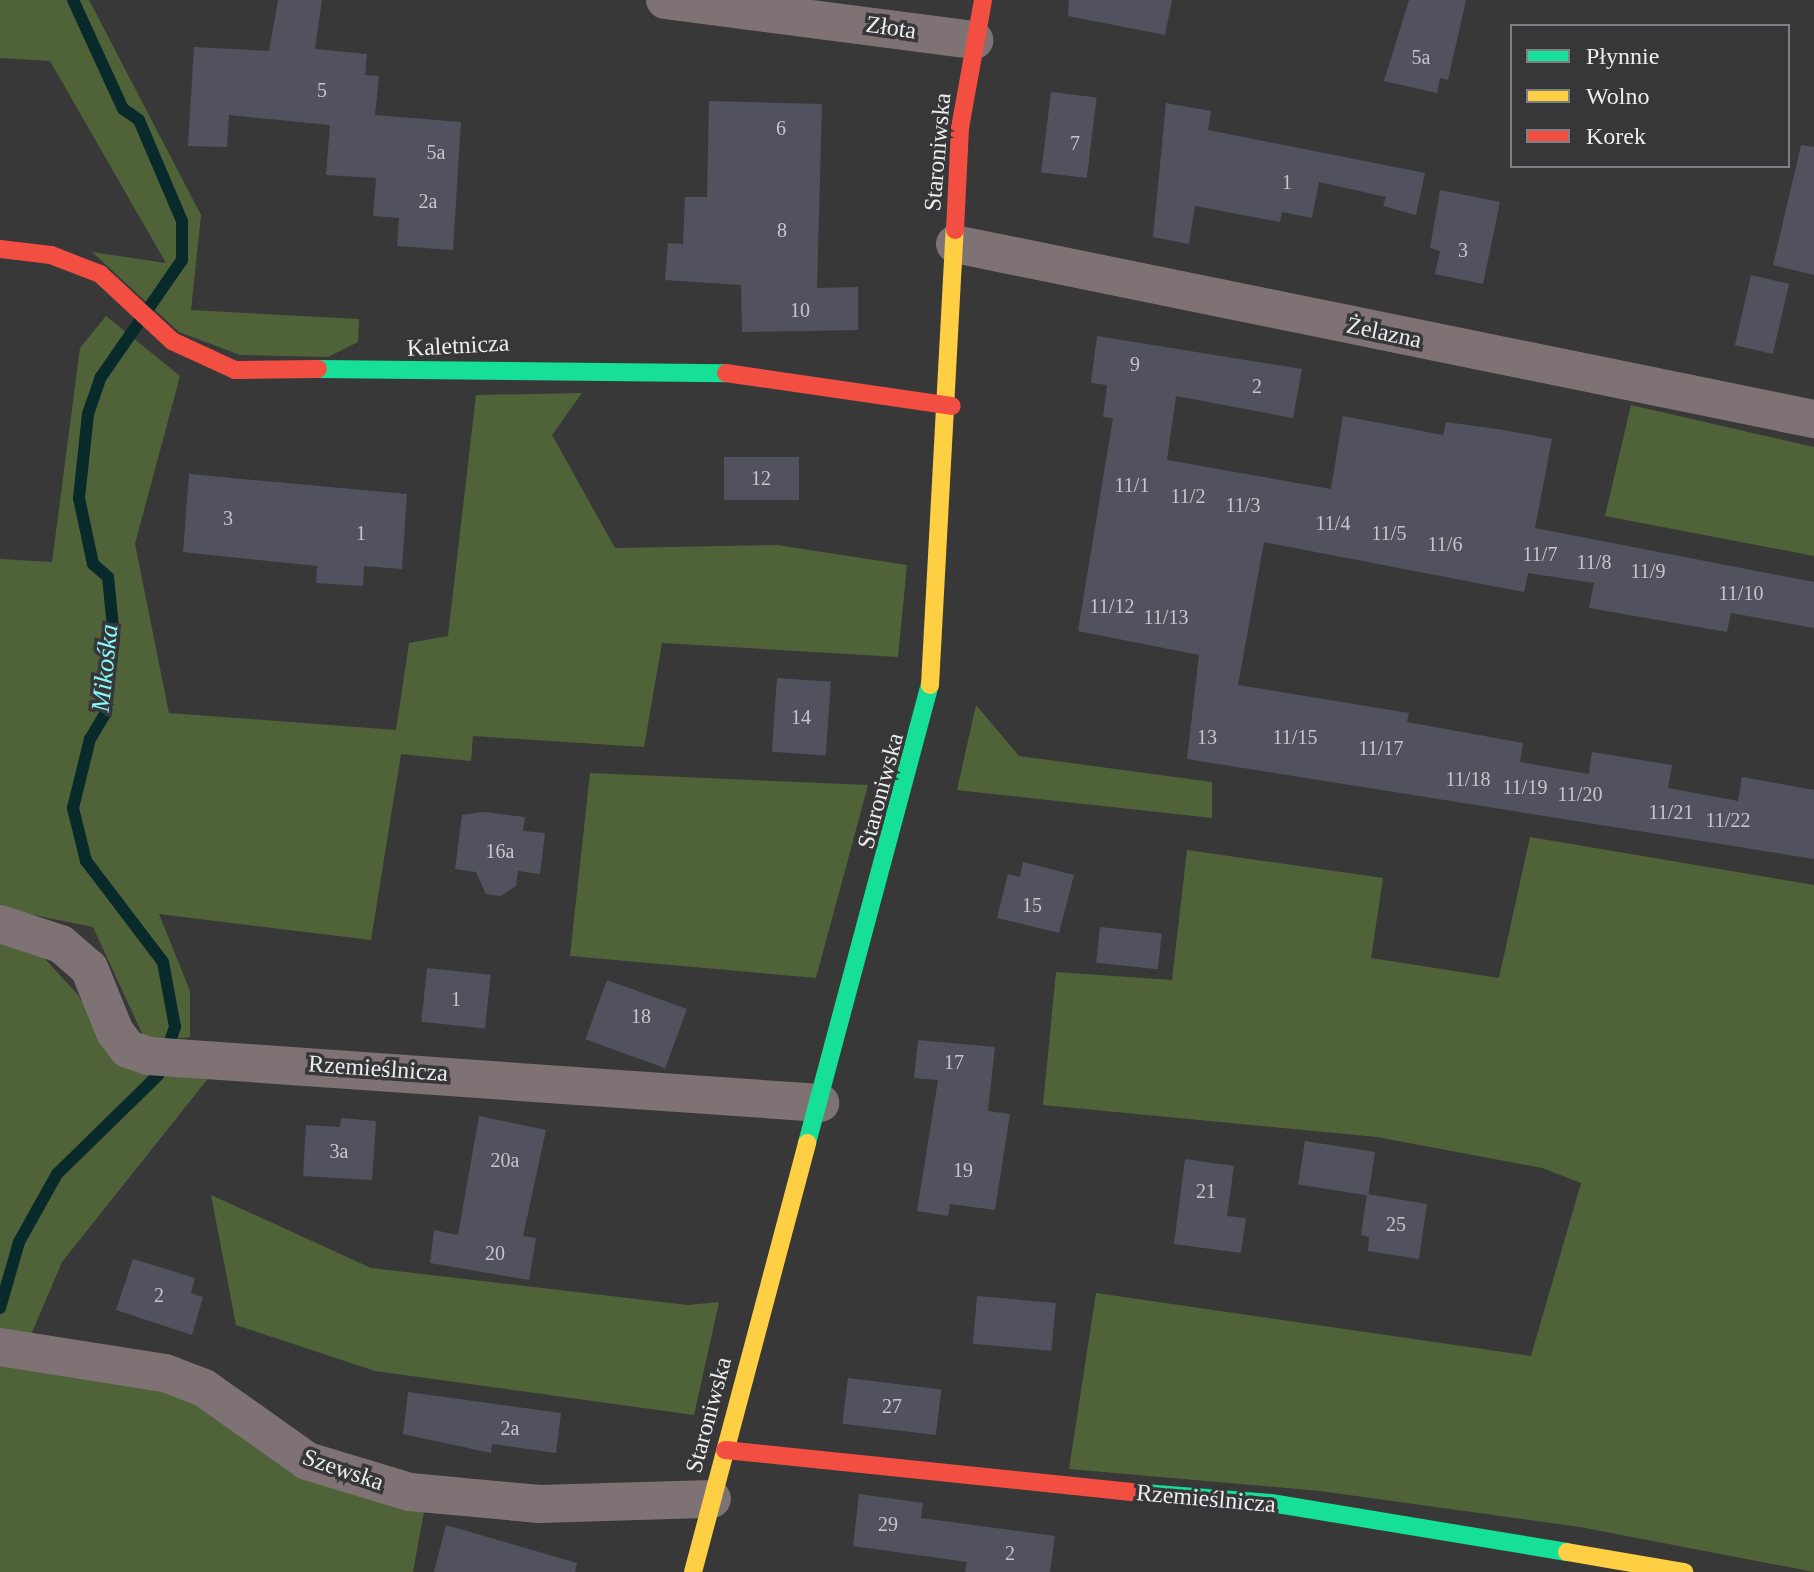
<!DOCTYPE html>
<html>
<head>
<meta charset="utf-8">
<style>
	body { margin:0 }
	#map { position:relative; width:1814px; height:1572px; overflow:hidden; background:#383839; font-family:"Times New Roman",serif }
	div>[style] { position:absolute }
	.green>* { inset:0; background:#506338 }
	.stream>* { height:12px; margin:-6px; padding:0 6px; transform-origin:6px; border-radius:6px; background:#082a2b }
	.building>* { inset:0; background:#52525f; transform-origin:0 0 }
	.street>* { height:38px; margin:-19px; padding:0 19px; transform-origin:19px; border-radius:19px; background:#7f7274 }
	.fast>* { height:18px; margin:-9px; padding:0 9px; transform-origin:9px; border-radius:9px; background:#16e098 }
	.slow>* { height:18px; margin:-9px; padding:0 9px; transform-origin:9px; border-radius:9px; background:#ffcf43 }
	.jam>* { height:18px; margin:-9px; padding:0 9px; transform-origin:9px; border-radius:9px; background:#f24e42 }
	span { translate:-50% -50%; white-space:nowrap; text-align:center; line-height:1.15; -webkit-text-stroke:7px #37373a; paint-order:stroke }
	.number-label { font-size:20px; color:#c6c6ca }
	.number-label span { -webkit-text-stroke-width:0 }
	.street-label { font-size:24px; color:#ecedee }
	.water-label { font-size:26px; color:#87fafc; font-style:italic }
	.legend { position:absolute; left:1510px; top:24px; width:280px; height:144px; box-sizing:border-box; background:#37373a; border:2px solid #7f8082; margin:0; padding:10px 14px; list-style:none; font-size:24px; color:#ecedee }
	.legend li { display:flex; align-items:center; gap:16px; height:40px }
	.legend b { width:40px; border:2px solid #7f8082 }
</style>
</head>
<body>
<div id="map">
	<div class="green">
		<i style="clip-path:polygon(0 0,89px 0,201px 215px,191px 310px,359px 319px,358px 342px,328px 357px,240px 355px,179px 332px,92px 252px,166px 263px,50px 61px,0 58px)"></i>
		<i style="clip-path:polygon(106px 316px,180px 376px,135px 544px,169px 713px,396px 730px,409px 643px,448px 636px,476px 395px,582px 393px,552px 435px,615px 548px,777px 545px,907px 565px,898px 657px,662px 643px,644px 747px,473px 736px,471px 761px,401px 754px,371px 940px,159px 914px,190px 991px,190px 1037px,146px 1042px,93px 927px,0 908px,0 559px,52px 562px,80px 348px)"></i>
		<i style="clip-path:polygon(1631px 405px,1814px 447px,1814px 556px,1605px 516px)"></i>
		<i style="clip-path:polygon(976px 705px,1019px 756px,1212px 782px,1212px 818px,957px 790px)"></i>
		<i style="clip-path:polygon(590px 773px,868px 785px,816px 978px,570px 956px)"></i>
		<i style="clip-path:polygon(1530px 837px,1814px 885px,1814px 1572px,1580px 1527px,1320px 1491px,1069px 1469px,1096px 1293px,1531px 1356px,1581px 1183px,1542px 1168px,1377px 1137px,1043px 1105px,1056px 972px,1172px 980px,1187px 850px,1383px 878px,1371px 958px,1499px 978px)"></i>
		<i style="clip-path:polygon(0 940px,35px 948px,78px 995px,121px 1064px,210px 1076px,62px 1262px,30px 1337px,0 1334px)"></i>
		<i style="clip-path:polygon(211px 1195px,371px 1268px,688px 1305px,719px 1302px,694px 1415px,375px 1371px,236px 1325px)"></i>
		<i style="clip-path:polygon(0 1359px,174px 1382px,425px 1506px,413px 1572px,0 1572px)"></i>
	</div>
	<div class="stream">
		<i style="left:0;top:1308px;width:69px;rotate:-73.9deg"></i>
		<i style="left:19px;top:1242px;width:78px;rotate:-60.8deg"></i>
		<i style="left:57px;top:1174px;width:141px;rotate:-44.4deg"></i>
		<i style="left:158px;top:1075px;width:51px;rotate:-70.5deg"></i>
		<i style="left:175px;top:1027px;width:66px;rotate:-100.5deg"></i>
		<i style="left:163px;top:962px;width:127px;rotate:-127.3deg"></i>
		<i style="left:86px;top:861px;width:55px;rotate:-103.8deg"></i>
		<i style="left:73px;top:808px;width:71px;rotate:-76.2deg"></i>
		<i style="left:90px;top:739px;width:29px;rotate:-59deg"></i>
		<i style="left:105px;top:714px;width:77px;rotate:-83.2deg"></i>
		<i style="left:114px;top:638px;width:61px;rotate:-95.6deg"></i>
		<i style="left:108px;top:577px;width:20px;rotate:-139deg"></i>
		<i style="left:93px;top:564px;width:67px;rotate:-102deg"></i>
		<i style="left:79px;top:498px;width:84px;rotate:-83.9deg"></i>
		<i style="left:88px;top:414px;width:39px;rotate:-71deg"></i>
		<i style="left:101px;top:377px;width:142px;rotate:-55.3deg"></i>
		<i style="left:182px;top:260px;width:39px;rotate:-90deg"></i>
		<i style="left:182px;top:221px;width:110px;rotate:-113.1deg"></i>
		<i style="left:139px;top:120px;width:19px;rotate:-145deg"></i>
		<i style="left:123px;top:109px;width:120px;rotate:-114.6deg"></i>
	</div>
	<div class="building">
		<i style="clip-path:polygon(278px 0,322px 0,315px 49px,367px 54px,365px 75px,379px 76px,375px 115px,461px 122px,453px 250px,397px 246px,399px 218px,373px 216px,376px 178px,326px 175px,330px 125px,229px 115px,227px 147px,188px 146px,194px 47px,269px 51px)"></i>
		<i style="clip-path:polygon(1069px 0,1172px 0,1165px 35px,1068px 16px)"></i>
		<i style="clip-path:polygon(1409px 0,1466px 0,1448px 80px,1440px 78px,1437px 93px,1384px 81px)"></i>
		<i style="left:1051px;top:92px;width:46px;height:81px;rotate:7deg"></i>
		<i style="clip-path:polygon(709px 101px,822px 104px,817px 288px,858px 287px,858px 330px,742px 332px,741px 285px,665px 280px,668px 243px,683px 244px,685px 197px,707px 197px)"></i>
		<i style="clip-path:polygon(1166px 103px,1211px 111px,1208px 130px,1425px 173px,1416px 215px,1383px 206px,1386px 197px,1319px 182px,1312px 218px,1282px 212px,1280px 222px,1195px 206px,1189px 244px,1153px 237px)"></i>
		<i style="clip-path:polygon(1801px 145px,1814px 147px,1814px 275px,1773px 265px)"></i>
		<i style="clip-path:polygon(1440px 190px,1500px 202px,1483px 284px,1435px 274px,1440px 251px,1430px 248px)"></i>
		<i style="left:1751px;top:275px;width:39px;height:72px;rotate:13deg"></i>
		<i style="clip-path:polygon(1097px 336px,1302px 369px,1293px 418px,1176px 396px,1167px 460px,1331px 489px,1343px 416px,1443px 435px,1446px 422px,1504px 430px,1552px 439px,1535px 528px,1814px 582px,1814px 628px,1731px 613px,1727px 632px,1589px 608px,1594px 583px,1528px 573px,1524px 592px,1264px 542px,1238px 685px,1409px 713px,1407px 722px,1523px 743px,1520px 762px,1589px 774px,1592px 752px,1672px 765px,1668px 788px,1738px 801px,1742px 777px,1814px 790px,1814px 859px,1187px 759px,1199px 655px,1078px 631px,1113px 418px,1103px 417px,1107px 385px,1091px 383px)"></i>
		<i style="left:724px;top:457px;width:75px;height:43px"></i>
		<i style="clip-path:polygon(189px 474px,407px 494px,402px 569px,364px 566px,363px 586px,316px 583px,317px 566px,183px 552px)"></i>
		<i style="left:777px;top:678px;width:54px;height:74px;rotate:4deg"></i>
		<i style="clip-path:polygon(484px 812px,525px 817px,523px 831px,545px 833px,540px 874px,518px 871px,516px 886px,501px 896px,486px 894px,476px 872px,455px 869px,462px 815px)"></i>
		<i style="clip-path:polygon(1023px 862px,1074px 875px,1059px 933px,997px 918px,1008px 874px,1020px 877px)"></i>
		<i style="left:1100px;top:927px;width:62px;height:36px;rotate:6deg"></i>
		<i style="left:427px;top:968px;width:64px;height:54px;rotate:6deg"></i>
		<i style="left:607px;top:980px;width:85px;height:63px;rotate:20deg"></i>
		<i style="clip-path:polygon(918px 1040px,995px 1047px,988px 1111px,1010px 1114px,995px 1210px,950px 1204px,948px 1216px,917px 1211px,938px 1080px,914px 1078px)"></i>
		<i style="clip-path:polygon(479px 1116px,546px 1130px,523px 1236px,536px 1238px,529px 1280px,430px 1263px,434px 1230px,458px 1235px)"></i>
		<i style="clip-path:polygon(341px 1118px,376px 1121px,372px 1180px,303px 1176px,306px 1125px,340px 1127px)"></i>
		<i style="left:1305px;top:1141px;width:71px;height:44px;rotate:9deg"></i>
		<i style="clip-path:polygon(1185px 1159px,1234px 1166px,1227px 1216px,1246px 1218px,1241px 1253px,1174px 1244px)"></i>
		<i style="clip-path:polygon(1367px 1194px,1427px 1204px,1419px 1259px,1368px 1251px,1369px 1237px,1361px 1235px)"></i>
		<i style="clip-path:polygon(133px 1259px,195px 1278px,191px 1293px,203px 1297px,192px 1335px,116px 1310px)"></i>
		<i style="left:977px;top:1296px;width:79px;height:48px;rotate:5deg"></i>
		<i style="left:848px;top:1378px;width:94px;height:46px;rotate:7deg"></i>
		<i style="clip-path:polygon(408px 1392px,561px 1413px,556px 1453px,492px 1444px,491px 1453px,403px 1434px)"></i>
		<i style="clip-path:polygon(859px 1494px,923px 1503px,921px 1518px,1055px 1536px,1050px 1572px,965px 1572px,967px 1562px,853px 1546px)"></i>
		<i style="clip-path:polygon(446px 1525px,577px 1563px,575px 1572px,434px 1572px)"></i>
	</div>
	<div class="street">
		<i style="left:665px;top:0;width:312px;rotate:7.4deg"></i>
		<i style="left:955px;top:244px;width:877px;rotate:11.52deg"></i>
		<i style="left:0;top:924px;width:64px;rotate:18.2deg"></i>
		<i style="left:61px;top:944px;width:37px;rotate:41deg"></i>
		<i style="left:89px;top:968px;width:69px;rotate:67.9deg"></i>
		<i style="left:115px;top:1032px;width:21px;rotate:53deg"></i>
		<i style="left:128px;top:1049px;width:21px;rotate:19deg"></i>
		<i style="left:148px;top:1056px;width:674px;rotate:4deg"></i>
		<i style="left:0;top:1347px;width:167px;rotate:9deg"></i>
		<i style="left:165px;top:1373px;width:42px;rotate:21deg"></i>
		<i style="left:204px;top:1388px;width:126px;rotate:35.3deg"></i>
		<i style="left:307px;top:1461px;width:108px;rotate:16.8deg"></i>
		<i style="left:410px;top:1492px;width:130px;rotate:5.3deg"></i>
		<i style="left:539px;top:1504px;width:173px;rotate:-1.7deg"></i>
	</div>
	<div class="fast">
		<i style="left:318px;top:369px;width:408px;rotate:0.6deg"></i>
		<i style="left:807px;top:1143px;width:474px;rotate:-75deg"></i>
		<i style="left:1144px;top:1493px;width:127px;rotate:4.5deg"></i>
		<i style="left:1271px;top:1503px;width:300px;rotate:9.4deg"></i>
	</div>
	<div class="slow">
		<i style="left:930px;top:685px;width:456px;rotate:-86.9deg"></i>
		<i style="left:1567px;top:1552px;width:119px;rotate:9.7deg"></i>
		<i style="left:693px;top:1572px;width:444px;rotate:-75.1deg"></i>
	</div>
	<div class="jam">
		<i style="left:955px;top:230px;width:102px;rotate:-87.2deg"></i>
		<i style="left:960px;top:128px;width:130px;rotate:-79.8deg"></i>
		<i style="left:0;top:249px;width:51px;rotate:6.7deg"></i>
		<i style="left:51px;top:255px;width:53px;rotate:21.2deg"></i>
		<i style="left:100px;top:274px;width:98px;rotate:42.9deg"></i>
		<i style="left:172px;top:341px;width:69px;rotate:24.7deg"></i>
		<i style="left:235px;top:370px;width:83px;rotate:-0.7deg"></i>
		<i style="left:726px;top:373px;width:228px;rotate:8.3deg"></i>
		<i style="left:725px;top:1450px;width:421px;rotate:5.9deg"></i>
	</div>
	<div class="number-label">
		<span style="left:1421px;top:57px">5a</span>
		<span style="left:322px;top:90px">5</span>
		<span style="left:781px;top:128px">6</span>
		<span style="left:1075px;top:143px">7</span>
		<span style="left:436px;top:152px">5a</span>
		<span style="left:1287px;top:182px">1</span>
		<span style="left:428px;top:201px">2a</span>
		<span style="left:782px;top:230px">8</span>
		<span style="left:1463px;top:250px">3</span>
		<span style="left:800px;top:310px">10</span>
		<span style="left:1135px;top:364px">9</span>
		<span style="left:1257px;top:386px">2</span>
		<span style="left:761px;top:478px">12</span>
		<span style="left:1132px;top:485px">11/1</span>
		<span style="left:1188px;top:496px">11/2</span>
		<span style="left:1243px;top:505px">11/3</span>
		<span style="left:228px;top:518px">3</span>
		<span style="left:1333px;top:523px">11/4</span>
		<span style="left:361px;top:533px">1</span>
		<span style="left:1389px;top:533px">11/5</span>
		<span style="left:1445px;top:544px">11/6</span>
		<span style="left:1540px;top:554px">11/7</span>
		<span style="left:1594px;top:562px">11/8</span>
		<span style="left:1648px;top:571px">11/9</span>
		<span style="left:1741px;top:593px">11/10</span>
		<span style="left:1112px;top:606px">11/12</span>
		<span style="left:1166px;top:617px">11/13</span>
		<span style="left:801px;top:717px">14</span>
		<span style="left:1207px;top:737px">13</span>
		<span style="left:1295px;top:737px">11/15</span>
		<span style="left:1381px;top:748px">11/17</span>
		<span style="left:1468px;top:779px">11/18</span>
		<span style="left:1525px;top:787px">11/19</span>
		<span style="left:1580px;top:794px">11/20</span>
		<span style="left:1671px;top:812px">11/21</span>
		<span style="left:1728px;top:820px">11/22</span>
		<span style="left:500px;top:851px">16a</span>
		<span style="left:1032px;top:905px">15</span>
		<span style="left:456px;top:999px">1</span>
		<span style="left:641px;top:1016px">18</span>
		<span style="left:954px;top:1062px">17</span>
		<span style="left:339px;top:1151px">3a</span>
		<span style="left:505px;top:1160px">20a</span>
		<span style="left:963px;top:1170px">19</span>
		<span style="left:1206px;top:1191px">21</span>
		<span style="left:1396px;top:1224px">25</span>
		<span style="left:495px;top:1253px">20</span>
		<span style="left:159px;top:1295px">2</span>
		<span style="left:892px;top:1406px">27</span>
		<span style="left:510px;top:1428px">2a</span>
		<span style="left:888px;top:1524px">29</span>
		<span style="left:1010px;top:1553px">2</span>
	</div>
	<div class="street-label">
		<span style="left:891px;top:28px;rotate:8deg">Złota</span>
		<span style="left:938px;top:152px;rotate:-85deg">Staroniwska</span>
		<span style="left:1384px;top:333px;rotate:12deg">Żelazna</span>
		<span style="left:458px;top:346px;rotate:-3deg">Kaletnicza</span>
		<span style="left:881px;top:791px;rotate:-75deg">Staroniwska</span>
		<span style="left:378px;top:1069px;rotate:4deg">Rzemieślnicza</span>
		<span style="left:709px;top:1415px;rotate:-75deg">Staroniwska</span>
		<span style="left:343px;top:1470px;rotate:19deg">Szewska</span>
		<span style="left:1206px;top:1499px;rotate:5deg">Rzemieślnicza</span>
	</div>
	<div class="water-label">
		<span style="left:105px;top:668px;rotate:-84deg">Mikośka</span>
	</div>
	<ul class="legend">
	<li><b style="height:10px;background:#16e098"></b>Płynnie</li>
	<li><b style="height:10px;background:#ffcf43"></b>Wolno</li>
	<li><b style="height:10px;background:#f24e42"></b>Korek</li>
	</ul>
</div>
</body>
</html>
